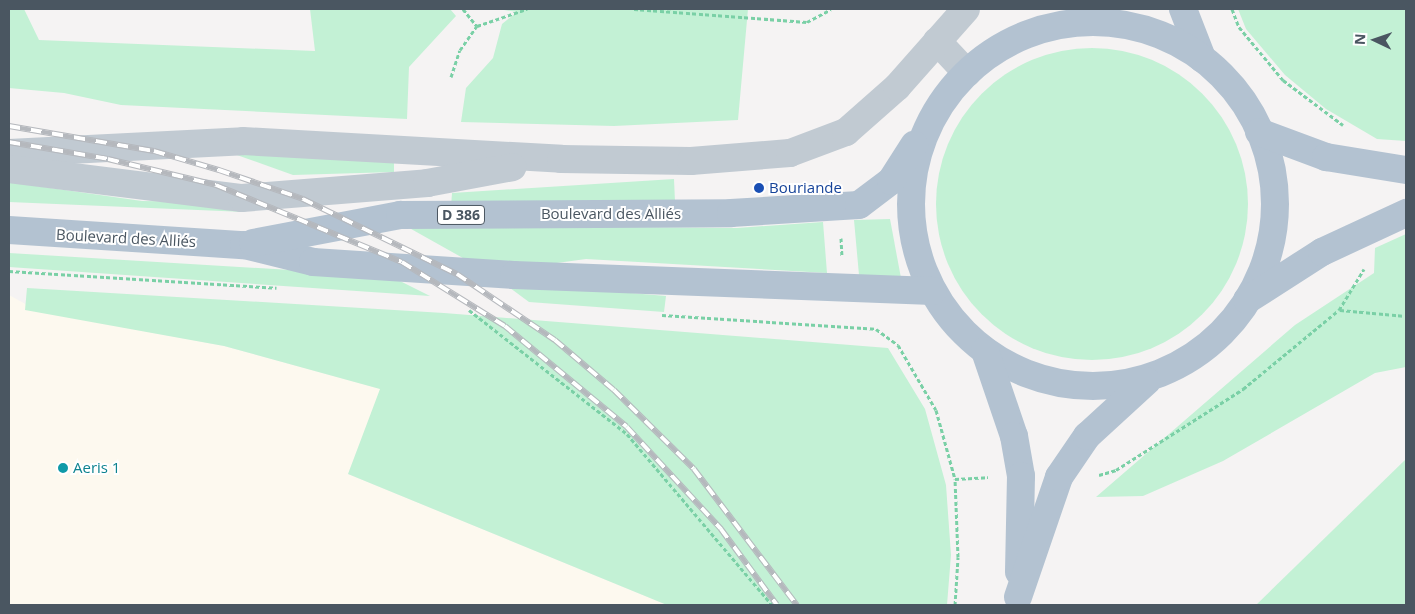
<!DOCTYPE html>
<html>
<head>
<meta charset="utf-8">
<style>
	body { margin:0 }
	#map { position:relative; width:1415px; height:614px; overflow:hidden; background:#f5f3f3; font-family:"Open Sans",sans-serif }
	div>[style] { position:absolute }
	.commercial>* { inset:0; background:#fdf9ef }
	.green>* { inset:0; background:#c3f1d5 }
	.round { border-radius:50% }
	.path>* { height:3px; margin-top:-1.5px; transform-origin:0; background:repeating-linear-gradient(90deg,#7ad0a6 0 4px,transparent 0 6.5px) }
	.minor>* { height:28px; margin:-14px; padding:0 14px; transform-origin:14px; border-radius:14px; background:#c1cad2 }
	.major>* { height:28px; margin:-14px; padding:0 14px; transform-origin:14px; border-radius:14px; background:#b3c2d1 }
	.major>.ring { margin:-14px; padding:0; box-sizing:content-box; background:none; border:28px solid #b3c2d1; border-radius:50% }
	.rail>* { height:5.5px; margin-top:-2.75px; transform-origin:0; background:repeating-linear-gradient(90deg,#fff 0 11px,#b5b8bd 0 22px); box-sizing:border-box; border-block:1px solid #b5b8bd }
	.dots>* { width:14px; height:14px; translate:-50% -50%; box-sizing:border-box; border:2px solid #fff; border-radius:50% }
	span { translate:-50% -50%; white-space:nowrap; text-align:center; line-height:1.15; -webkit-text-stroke:4px #fff; paint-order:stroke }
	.shield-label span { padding:1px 4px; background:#fff; border:1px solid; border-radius:4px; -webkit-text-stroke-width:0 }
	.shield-label { font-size:14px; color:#4a5661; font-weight:700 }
	.transit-label { font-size:15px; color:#164399 }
	.left { translate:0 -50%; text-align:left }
	.street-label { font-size:15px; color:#4a5661 }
	.culture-label { font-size:15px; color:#0d838f }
	.frame { position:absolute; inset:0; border:10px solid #4a5661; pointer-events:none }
	.north { position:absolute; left:1350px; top:15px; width:50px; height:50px; -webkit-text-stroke:4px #fff; paint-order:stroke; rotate:273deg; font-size:14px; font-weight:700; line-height:20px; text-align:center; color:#4a5661 }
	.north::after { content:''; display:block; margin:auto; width:18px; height:22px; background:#4a5661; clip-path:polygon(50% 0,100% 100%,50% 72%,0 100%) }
</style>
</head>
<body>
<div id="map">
	<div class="commercial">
		<i style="clip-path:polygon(9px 295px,38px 311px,224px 346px,381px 389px,348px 474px,667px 605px,9px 605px)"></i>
	</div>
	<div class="green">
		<i style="clip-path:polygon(9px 9px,24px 9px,39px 40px,315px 51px,310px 9px,450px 9px,456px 16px,409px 67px,407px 119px,121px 105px,64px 93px,9px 88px)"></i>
		<i style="clip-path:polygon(498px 9px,748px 9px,738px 120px,614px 126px,461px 122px,466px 88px,493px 58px,502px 24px,517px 12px)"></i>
		<i style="clip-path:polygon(1238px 9px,1406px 9px,1406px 141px,1377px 139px,1326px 109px,1285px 75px,1246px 29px)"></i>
		<i class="round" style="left:936px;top:48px;width:312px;height:312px"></i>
		<i style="clip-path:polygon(234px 154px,394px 161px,394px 172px,293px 175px)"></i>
		<i style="clip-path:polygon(674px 179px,675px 202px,451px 207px,452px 193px)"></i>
		<i style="clip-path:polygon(9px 182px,142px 201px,220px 202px,245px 212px,9px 202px)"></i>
		<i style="clip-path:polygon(890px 219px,901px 278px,859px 275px,854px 220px)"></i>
		<i style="clip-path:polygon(823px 222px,827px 273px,586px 259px,520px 268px,470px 262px,404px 225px,737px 228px)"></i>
		<i style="clip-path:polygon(1406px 234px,1406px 367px,1375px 373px,1223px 461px,1143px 496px,1096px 497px,1295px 325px,1374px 273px,1375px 248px)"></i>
		<i style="clip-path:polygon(9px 253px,390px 276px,430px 296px,9px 267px)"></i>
		<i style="clip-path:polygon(502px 282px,666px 296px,664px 312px,529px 302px)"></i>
		<i style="clip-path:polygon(27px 288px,444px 313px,888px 348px,925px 409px,946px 485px,951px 555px,947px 605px,667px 605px,348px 474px,380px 389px,224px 346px,25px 310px)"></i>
		<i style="clip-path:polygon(1406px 459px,1406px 605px,1256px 605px)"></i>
	</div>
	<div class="path">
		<i style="left:463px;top:9px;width:22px;rotate:51deg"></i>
		<i style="left:634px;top:9px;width:173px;rotate:4.3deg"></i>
		<i style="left:807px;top:22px;width:27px;rotate:-28deg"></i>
		<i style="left:1232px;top:9px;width:19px;rotate:69deg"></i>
		<i style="left:1239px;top:27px;width:69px;rotate:50.3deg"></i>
		<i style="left:1283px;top:80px;width:75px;rotate:36.9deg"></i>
		<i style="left:451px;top:77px;width:28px;rotate:-72deg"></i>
		<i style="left:460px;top:50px;width:29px;rotate:-55deg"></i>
		<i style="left:477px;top:26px;width:53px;rotate:-18.8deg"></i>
		<i style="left:841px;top:238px;width:18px;rotate:87deg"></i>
		<i style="left:9px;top:271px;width:268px;rotate:3.6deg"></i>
		<i style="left:469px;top:310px;width:201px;rotate:38.1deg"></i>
		<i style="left:627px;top:434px;width:224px;rotate:49.7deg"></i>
		<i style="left:1340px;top:310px;width:66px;rotate:5.2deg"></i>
		<i style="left:662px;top:315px;width:214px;rotate:3.7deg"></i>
		<i style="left:876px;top:329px;width:27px;rotate:36deg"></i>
		<i style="left:898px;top:345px;width:75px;rotate:59.7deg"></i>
		<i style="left:936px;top:410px;width:72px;rotate:74.6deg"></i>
		<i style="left:1099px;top:475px;width:18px;rotate:-16deg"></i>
		<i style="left:1116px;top:470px;width:151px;rotate:-32.5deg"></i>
		<i style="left:1243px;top:389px;width:124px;rotate:-39.5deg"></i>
		<i style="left:1339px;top:310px;width:48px;rotate:-58.6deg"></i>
		<i style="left:955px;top:605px;width:48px;rotate:-86.4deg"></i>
		<i style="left:958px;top:557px;width:78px;rotate:-92.2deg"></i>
		<i style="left:955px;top:479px;width:33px;rotate:-3deg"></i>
	</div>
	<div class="minor">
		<i style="left:937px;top:41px;width:44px;rotate:46.8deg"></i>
		<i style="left:9px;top:153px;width:234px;rotate:-2.9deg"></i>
		<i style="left:243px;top:141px;width:319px;rotate:3.2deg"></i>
		<i style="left:561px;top:159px;width:130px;rotate:0.9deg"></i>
		<i style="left:691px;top:161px;width:99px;rotate:-4.6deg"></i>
		<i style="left:790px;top:153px;width:60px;rotate:-20.6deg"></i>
		<i style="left:846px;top:132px;width:68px;rotate:-41.4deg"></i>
		<i style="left:897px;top:87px;width:104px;rotate:-48.5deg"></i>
		<i style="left:9px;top:169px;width:235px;rotate:7.1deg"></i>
		<i style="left:242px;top:198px;width:186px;rotate:-4.6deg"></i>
		<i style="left:427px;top:183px;width:87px;rotate:-10.5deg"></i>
	</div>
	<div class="major">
		<i style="left:1183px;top:9px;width:53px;rotate:68.8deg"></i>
		<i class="ring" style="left:911px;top:22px;width:336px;height:336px"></i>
		<i style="left:1259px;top:132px;width:72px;rotate:20.5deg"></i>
		<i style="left:1326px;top:157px;width:81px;rotate:9.2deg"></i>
		<i style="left:9px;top:230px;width:235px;rotate:3.7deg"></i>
		<i style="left:244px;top:245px;width:71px;rotate:13.8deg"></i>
		<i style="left:313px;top:262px;width:201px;rotate:3.7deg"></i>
		<i style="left:514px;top:275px;width:419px;rotate:2.2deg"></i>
		<i style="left:253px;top:243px;width:150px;rotate:-10.8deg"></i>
		<i style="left:400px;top:215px;width:331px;rotate:-0.3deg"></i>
		<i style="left:731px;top:213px;width:128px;rotate:-3.6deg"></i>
		<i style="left:859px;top:205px;width:40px;rotate:-37deg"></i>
		<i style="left:891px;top:181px;width:43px;rotate:-57.4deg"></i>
		<i style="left:1247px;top:300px;width:89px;rotate:-32.6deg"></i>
		<i style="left:1322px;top:252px;width:93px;rotate:-24.9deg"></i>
		<i style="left:985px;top:351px;width:90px;rotate:71.2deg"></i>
		<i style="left:1014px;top:436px;width:41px;rotate:80.1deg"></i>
		<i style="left:1021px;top:476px;width:96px;rotate:91.2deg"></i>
		<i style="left:1018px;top:597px;width:127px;rotate:-71.1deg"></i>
		<i style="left:1059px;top:477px;width:50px;rotate:-55.7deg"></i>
		<i style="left:1087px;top:436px;width:81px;rotate:-42.5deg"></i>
	</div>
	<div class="rail">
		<i style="left:9px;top:126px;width:147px;rotate:9.8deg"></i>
		<i style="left:154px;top:151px;width:68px;rotate:16.3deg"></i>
		<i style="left:219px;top:170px;width:89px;rotate:19deg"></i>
		<i style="left:303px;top:199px;width:171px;rotate:26deg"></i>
		<i style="left:457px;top:274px;width:118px;rotate:34deg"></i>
		<i style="left:555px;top:340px;width:77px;rotate:40.3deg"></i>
		<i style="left:614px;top:390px;width:112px;rotate:44.6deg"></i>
		<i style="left:694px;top:469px;width:171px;rotate:52.9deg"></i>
		<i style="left:9px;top:142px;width:100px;rotate:9.7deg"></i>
		<i style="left:108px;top:159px;width:111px;rotate:13.5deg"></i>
		<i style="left:216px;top:185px;width:201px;rotate:22.5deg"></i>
		<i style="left:402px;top:262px;width:121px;rotate:31.9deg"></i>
		<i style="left:505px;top:326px;width:158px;rotate:39.6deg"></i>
		<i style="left:627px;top:427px;width:139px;rotate:47.3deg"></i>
		<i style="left:721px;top:529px;width:94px;rotate:53.6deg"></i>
	</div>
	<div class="dots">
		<i style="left:759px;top:188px;background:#1a4fb4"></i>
		<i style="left:63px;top:468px;background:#0f9aa8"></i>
	</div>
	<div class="shield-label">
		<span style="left:461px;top:215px">D 386</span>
	</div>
	<div class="transit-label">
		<span class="left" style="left:769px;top:188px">Bouriande</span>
	</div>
	<div class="street-label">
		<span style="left:611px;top:214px">Boulevard des Alliés</span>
		<span style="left:126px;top:238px;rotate:3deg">Boulevard des Alliés</span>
	</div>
	<div class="culture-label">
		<span class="left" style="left:73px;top:468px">Aeris 1</span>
	</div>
	<div class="frame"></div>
	<div class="north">N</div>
</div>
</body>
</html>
